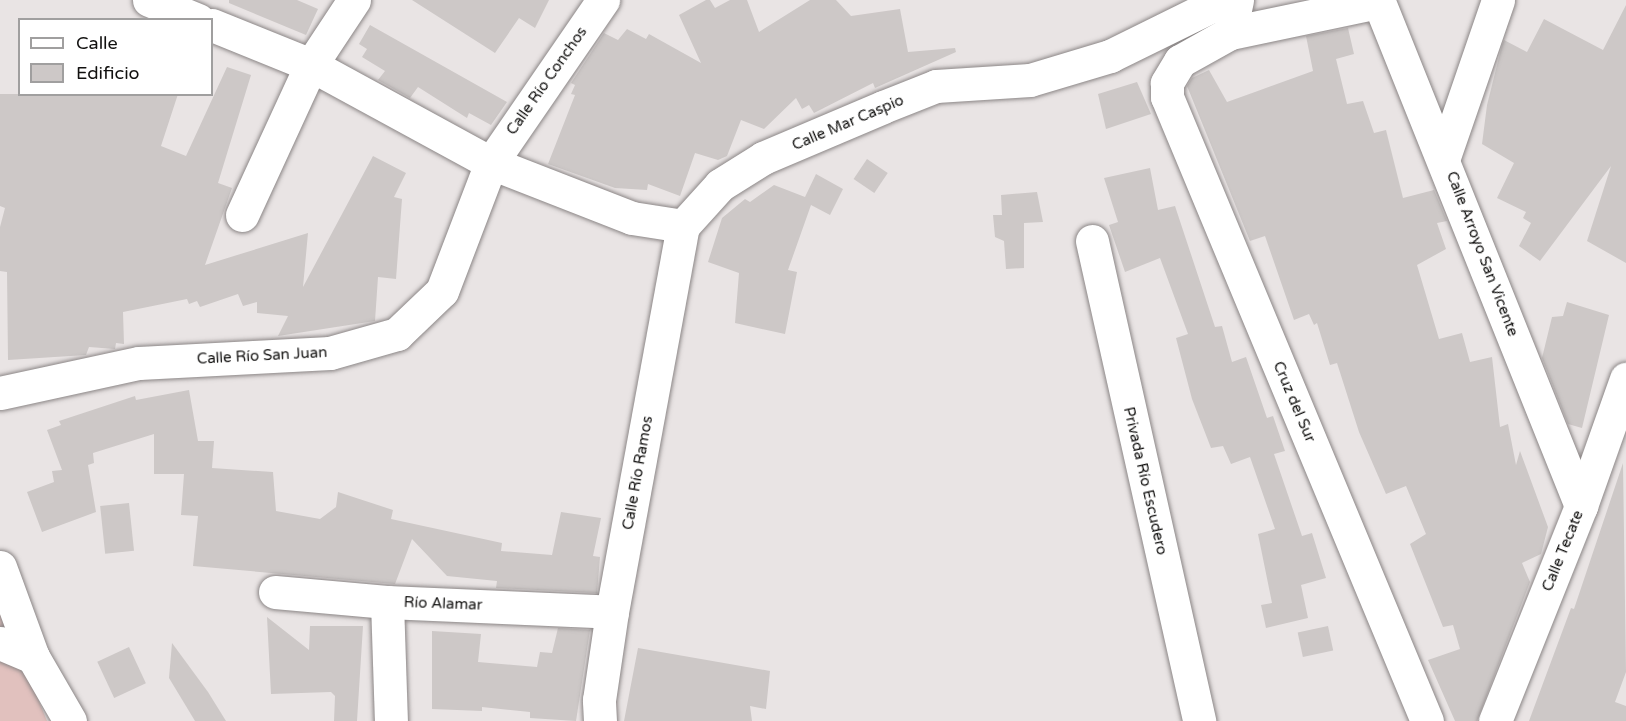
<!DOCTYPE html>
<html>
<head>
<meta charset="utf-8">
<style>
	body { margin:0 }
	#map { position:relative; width:1626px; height:721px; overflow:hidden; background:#e9e4e4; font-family:"Varela Round",sans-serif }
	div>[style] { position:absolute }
	.green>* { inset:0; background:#e1c1be }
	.building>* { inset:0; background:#cdc8c7; transform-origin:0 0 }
	.roads { filter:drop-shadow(0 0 2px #8b8686) drop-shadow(0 0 2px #8b8686) }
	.minor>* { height:33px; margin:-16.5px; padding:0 16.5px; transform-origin:16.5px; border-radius:16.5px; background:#fff }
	span { translate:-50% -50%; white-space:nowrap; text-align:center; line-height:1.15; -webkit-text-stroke:4.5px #fff; paint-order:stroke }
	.street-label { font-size:15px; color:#11100f }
	.legend { position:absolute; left:18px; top:18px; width:195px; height:78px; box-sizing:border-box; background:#fff; border:2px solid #a09f9f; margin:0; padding:8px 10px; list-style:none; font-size:18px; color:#11100f }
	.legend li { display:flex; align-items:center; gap:12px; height:30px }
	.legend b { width:30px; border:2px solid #a09f9f }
</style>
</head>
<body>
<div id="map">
	<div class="green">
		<i style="clip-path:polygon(0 605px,47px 721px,0 721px)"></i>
	</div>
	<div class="building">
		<i style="clip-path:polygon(229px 0,297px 0,318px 9px,306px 35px,229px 3px)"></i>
		<i style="clip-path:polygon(412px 0,549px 0,535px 28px,519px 18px,495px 53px)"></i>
		<i style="clip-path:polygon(706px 0,710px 0,715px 8px,730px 0,747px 0,759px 32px,810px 0,836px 0,851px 16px,900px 9px,908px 52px,955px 48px,956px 52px,875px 88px,873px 83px,814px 113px,809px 105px,802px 109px,796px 98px,764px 129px,741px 120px,727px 156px,718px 160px,695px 153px,680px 196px,648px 184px,647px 190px,615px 188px,548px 164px,575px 95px,571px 94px,575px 85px,571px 83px,604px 33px,618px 40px,627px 29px,646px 39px,649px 34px,701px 63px,679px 15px)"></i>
		<i style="clip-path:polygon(1626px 5px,1626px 263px,1587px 241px,1611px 166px,1540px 261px,1519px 246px,1531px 223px,1523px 218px,1526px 212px,1497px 198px,1514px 163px,1482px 144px,1487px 105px,1502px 45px,1504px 40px,1527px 52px,1544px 19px,1603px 50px)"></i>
		<i style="clip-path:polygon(370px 25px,507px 102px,491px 125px,469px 113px,467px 118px,418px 87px,410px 98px,378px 80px,385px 71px,362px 57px,367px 49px,359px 44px)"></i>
		<i style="clip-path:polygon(1348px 28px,1354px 54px,1336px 59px,1347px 104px,1363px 101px,1374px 133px,1386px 130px,1403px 198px,1434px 190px,1447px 221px,1437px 223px,1446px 249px,1417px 265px,1439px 339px,1462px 333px,1470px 362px,1492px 357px,1500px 427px,1508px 424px,1516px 465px,1520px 451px,1548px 527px,1541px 554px,1522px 563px,1530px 582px,1477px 721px,1455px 721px,1428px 660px,1460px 649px,1453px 625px,1443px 627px,1410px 544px,1426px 534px,1406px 486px,1386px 494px,1359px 432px,1337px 363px,1330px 365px,1317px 323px,1314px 325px,1309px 314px,1294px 320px,1265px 236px,1250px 241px,1187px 86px,1192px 78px,1209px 70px,1227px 102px,1255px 92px,1313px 71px,1306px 36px)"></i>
		<i style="clip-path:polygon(227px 67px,251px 75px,218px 183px,232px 188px,205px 265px,308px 233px,303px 287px,373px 156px,406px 173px,394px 197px,402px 199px,396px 279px,378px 277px,375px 321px,278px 336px,288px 316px,257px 313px,257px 302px,243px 306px,238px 294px,200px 307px,197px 301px,189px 304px,187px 299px,123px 312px,124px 344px,116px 343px,115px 349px,89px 347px,86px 355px,8px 360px,7px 272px,0 271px,0 227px,5px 208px,0 206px,0 94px,178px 94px,161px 146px,186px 156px)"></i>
		<i style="clip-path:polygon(1137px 82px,1151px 114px,1106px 129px,1098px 94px)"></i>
		<i style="left:867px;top:159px;width:25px;height:24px;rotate:34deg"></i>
		<i style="clip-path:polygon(1150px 168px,1158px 210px,1175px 206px,1215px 327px,1222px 326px,1232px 362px,1246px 357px,1267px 418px,1273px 416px,1285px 451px,1274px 454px,1302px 536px,1312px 533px,1326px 578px,1301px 585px,1308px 618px,1266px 628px,1261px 605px,1272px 603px,1258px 534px,1275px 529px,1250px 457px,1231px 464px,1223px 446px,1211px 448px,1192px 399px,1176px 338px,1188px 334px,1160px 258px,1125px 272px,1109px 225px,1118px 222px,1104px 178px)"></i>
		<i style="clip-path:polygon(816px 174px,843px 189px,830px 215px,811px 205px,788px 270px,797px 272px,785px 334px,735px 323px,739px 273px,708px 262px,722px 218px,745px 199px,750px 202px,774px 185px,805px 197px)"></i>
		<i style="clip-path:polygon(1037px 192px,1043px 222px,1024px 223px,1024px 268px,1006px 269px,1004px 241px,995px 237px,993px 215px,1002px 215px,1001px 195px)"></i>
		<i style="clip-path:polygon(1567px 302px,1609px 315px,1582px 428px,1568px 424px,1542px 358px,1552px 317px,1563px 316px)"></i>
		<i style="clip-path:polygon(189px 390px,198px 441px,214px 441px,212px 468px,273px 472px,276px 511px,320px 519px,336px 507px,338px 492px,393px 510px,391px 519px,502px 543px,501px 551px,552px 555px,561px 512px,601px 518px,593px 556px,600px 557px,597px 593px,496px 588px,497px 581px,447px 576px,412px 539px,395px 584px,193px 566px,198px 516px,181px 515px,184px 474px,154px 474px,154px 434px,93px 453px,94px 463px,88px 465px,96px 512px,42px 532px,27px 492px,54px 482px,52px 471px,62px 470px,47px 430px,61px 425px,59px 421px,135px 396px,136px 400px)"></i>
		<i style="clip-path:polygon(1623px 463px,1626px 672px,1615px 702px,1626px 706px,1626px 721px,1529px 721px,1571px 608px,1574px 609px)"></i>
		<i style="left:129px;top:503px;width:48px;height:29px;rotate:84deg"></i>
		<i style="clip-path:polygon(267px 617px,309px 650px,310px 626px,363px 626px,357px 721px,334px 721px,335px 696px,331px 692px,271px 694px)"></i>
		<i style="left:1328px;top:626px;width:25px;height:31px;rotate:78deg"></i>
		<i style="clip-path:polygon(558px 628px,590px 630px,576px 721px,530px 718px,530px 712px,482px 707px,482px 711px,432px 709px,432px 631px,481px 634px,478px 662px,537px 667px,540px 652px,552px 653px)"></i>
		<i style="clip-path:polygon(172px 643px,208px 692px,226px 721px,195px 721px,169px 678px)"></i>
		<i style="left:129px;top:647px;width:40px;height:35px;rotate:65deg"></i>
		<i style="clip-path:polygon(638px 648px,770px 671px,766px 709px,750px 706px,752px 721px,624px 721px)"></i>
	</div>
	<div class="roads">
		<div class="minor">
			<i style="left:149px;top:0;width:53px;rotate:22.2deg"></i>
			<i style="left:1237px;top:0;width:34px;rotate:102deg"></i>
			<i style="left:1230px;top:33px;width:57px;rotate:150.8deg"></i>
			<i style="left:1180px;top:61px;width:26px;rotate:121deg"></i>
			<i style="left:1167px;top:83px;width:14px;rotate:90deg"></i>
			<i style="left:1167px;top:97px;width:676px;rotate:67.38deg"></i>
			<i style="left:1379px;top:2px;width:543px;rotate:68.16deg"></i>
			<i style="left:212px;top:25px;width:107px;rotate:22deg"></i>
			<i style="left:311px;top:65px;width:205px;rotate:28.6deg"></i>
			<i style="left:491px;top:163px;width:151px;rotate:21.3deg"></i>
			<i style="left:632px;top:218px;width:52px;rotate:8.9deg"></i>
			<i style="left:683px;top:226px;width:55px;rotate:-47.9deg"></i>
			<i style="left:720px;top:185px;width:51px;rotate:-32.1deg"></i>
			<i style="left:763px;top:158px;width:130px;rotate:-23deg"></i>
			<i style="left:883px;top:107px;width:57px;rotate:-21.6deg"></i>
			<i style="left:936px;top:86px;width:94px;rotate:-3.7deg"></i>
			<i style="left:1030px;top:80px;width:84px;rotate:-16.7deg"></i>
			<i style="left:1110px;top:56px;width:127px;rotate:-26.2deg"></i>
			<i style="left:1230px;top:33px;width:152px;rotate:-11.8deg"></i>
			<i style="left:1444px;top:157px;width:166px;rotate:-71deg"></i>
			<i style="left:242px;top:215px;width:165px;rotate:-65.3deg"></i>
			<i style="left:311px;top:65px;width:78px;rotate:-56.5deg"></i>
			<i style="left:1092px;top:241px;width:492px;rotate:77.4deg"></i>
			<i style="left:0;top:393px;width:142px;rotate:-12.2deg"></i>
			<i style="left:139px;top:363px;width:191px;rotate:-3deg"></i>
			<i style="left:330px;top:353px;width:70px;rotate:-15.8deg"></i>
			<i style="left:397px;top:334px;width:62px;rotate:-43.7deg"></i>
			<i style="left:442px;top:291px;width:137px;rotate:-69.1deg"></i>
			<i style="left:491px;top:163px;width:198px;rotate:-55.5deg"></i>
			<i style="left:0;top:567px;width:96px;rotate:69.9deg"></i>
			<i style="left:33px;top:657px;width:74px;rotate:60deg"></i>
			<i style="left:275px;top:592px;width:112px;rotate:5.1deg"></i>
			<i style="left:387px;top:602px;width:225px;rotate:2.5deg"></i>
			<i style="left:387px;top:602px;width:119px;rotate:88.1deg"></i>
			<i style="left:0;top:643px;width:36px;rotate:23deg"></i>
			<i style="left:600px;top:721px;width:21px;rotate:-93deg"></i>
			<i style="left:599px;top:700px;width:89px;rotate:-81.6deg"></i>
			<i style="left:612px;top:612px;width:392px;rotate:-79.6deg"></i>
			<i style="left:1495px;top:721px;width:232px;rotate:-68.2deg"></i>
			<i style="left:1581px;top:506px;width:135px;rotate:-70.5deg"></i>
		</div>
	</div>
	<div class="street-label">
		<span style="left:547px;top:81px;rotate:-55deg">Calle Río Conchos</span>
		<span style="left:848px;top:123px;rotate:-23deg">Calle Mar Caspio</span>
		<span style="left:1482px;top:254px;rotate:69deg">Calle Arroyo San Vicente</span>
		<span style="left:262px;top:356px;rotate:-3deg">Calle Río San Juan</span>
		<span style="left:1294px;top:402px;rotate:67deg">Cruz del Sur</span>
		<span style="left:638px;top:473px;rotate:-80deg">Calle Río Ramos</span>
		<span style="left:1145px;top:481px;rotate:77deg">Privada Río Escudero</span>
		<span style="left:1563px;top:551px;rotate:-68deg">Calle Tecate</span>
		<span style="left:443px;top:604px;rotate:2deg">Río Alamar</span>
	</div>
	<ul class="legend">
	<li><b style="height:8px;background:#fff"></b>Calle</li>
	<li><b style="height:16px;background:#cdc8c7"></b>Edificio</li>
	</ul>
</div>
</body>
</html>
